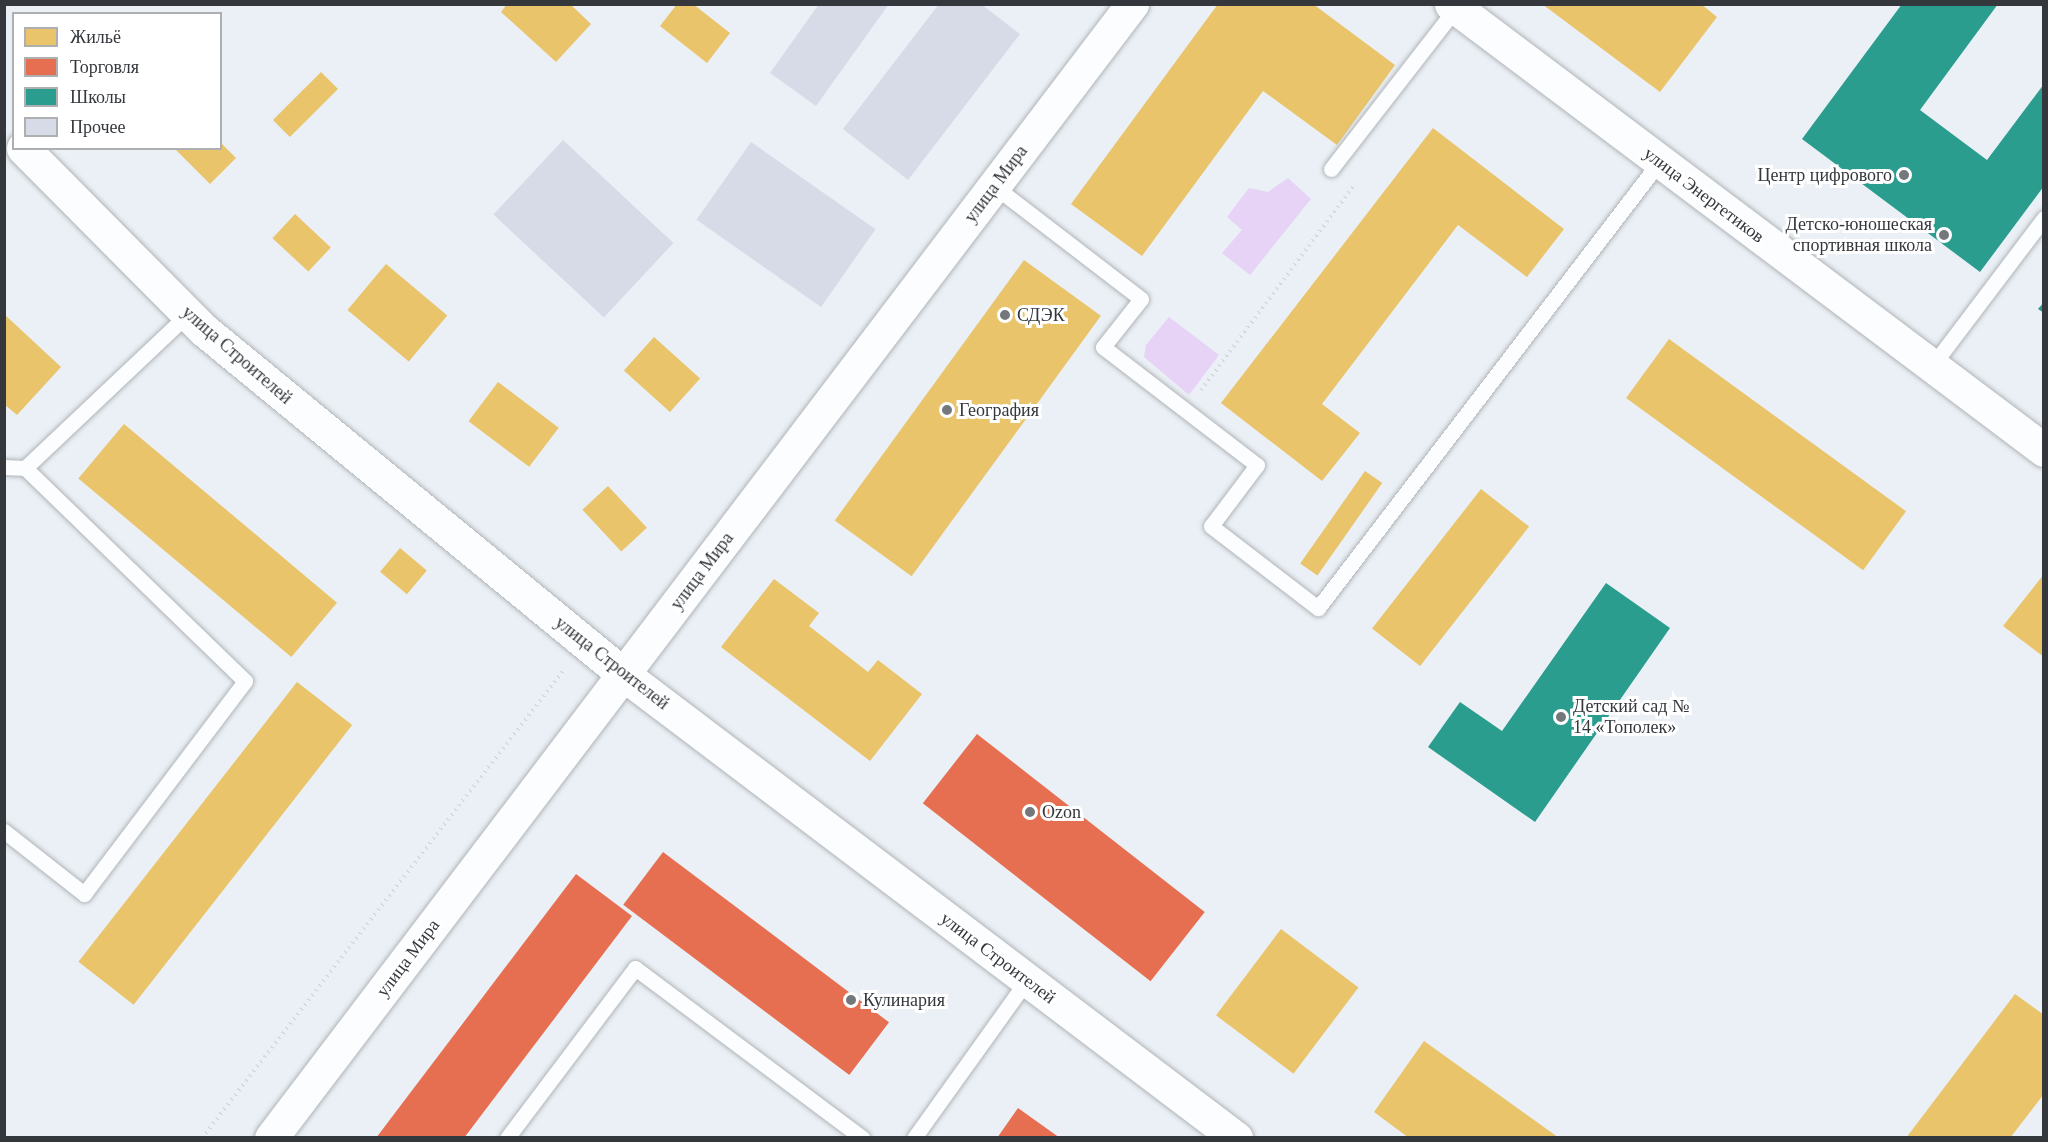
<!DOCTYPE html>
<html>
<head>
<meta charset="utf-8">
<style>
	body { margin:0 }
	#map { position:relative; width:2048px; height:1142px; overflow:hidden; background:#eaf0f5; font-family:"Times New Roman",serif }
	div>[style] { position:absolute }
	.green>* { inset:0; background:#e6d3f6 }
	.homes>* { inset:0; background:#e9c46a; transform-origin:0 0 }
	.shops>* { inset:0; background:#e76f51; transform-origin:0 0 }
	.schools>* { inset:0; background:#2a9d8f }
	.building>* { inset:0; background:#d7dbe8; transform-origin:0 0 }
	.path>* { height:4px; margin-top:-2px; transform-origin:0; background:repeating-linear-gradient(90deg,#d6d7d8 0 1.5px,transparent 0 6px) }
	.roads { filter:drop-shadow(0 0 2px #b0b4b8) drop-shadow(0 0 2px #b0b4b8) }
	.lane>* { height:15px; margin:-7.5px; padding:0 7.5px; transform-origin:7.5px; border-radius:7.5px; background:#fcfdfe }
	.secondary>* { height:33px; margin:-16.5px; padding:0 16.5px; transform-origin:16.5px; border-radius:16.5px; background:#fcfdfe }
	.dots>* { width:16px; height:16px; translate:-50% -50%; box-sizing:border-box; border:3px solid #fff; border-radius:50% }
	span { translate:-50% -50%; white-space:nowrap; text-align:center; line-height:1.15; -webkit-text-stroke:6px #fff; paint-order:stroke }
	.poi-label { font-size:18px; color:#34383d }
	.right { translate:-100% -50%; text-align:right }
	.left { translate:0 -50%; text-align:left }
	.street-label { font-size:18px; color:#34383d }
	.frame { position:absolute; inset:0; border:6px solid #34383d; pointer-events:none }
	.legend { position:absolute; left:12px; top:12px; width:210px; height:138px; box-sizing:border-box; background:#fff; border:2px solid #aeafb1; margin:0; padding:8px 10px; list-style:none; font-size:18px; color:#34383d }
	.legend li { display:flex; align-items:center; gap:12px; height:30px }
	.legend b { width:30px; border:2px solid #aeafb1 }
</style>
</head>
<body>
<div id="map">
	<div class="green">
		<i style="clip-path:polygon(1288px 178px,1311px 199px,1250px 275px,1222px 253px,1242px 230px,1227px 217px,1249px 188px,1268px 192px)"></i>
		<i style="clip-path:polygon(1169px 317px,1219px 355px,1189px 395px,1144px 357px,1146px 345px)"></i>
	</div>
	<div class="homes">
		<i style="clip-path:polygon(507px 4px,570px 4px,591px 24px,556px 62px,501px 12px)"></i>
		<i style="clip-path:polygon(677px 4px,693px 4px,730px 33px,707px 63px,660px 26px)"></i>
		<i style="clip-path:polygon(1218px 4px,1313px 4px,1395px 65px,1337px 145px,1263px 91px,1142px 256px,1071px 204px)"></i>
		<i style="clip-path:polygon(1542px 4px,1701px 4px,1717px 17px,1660px 92px)"></i>
		<i style="left:321px;top:72px;width:24px;height:68px;rotate:45deg"></i>
		<i style="clip-path:polygon(1433px 128px,1564px 229px,1527px 277px,1458px 225px,1322px 404px,1360px 433px,1322px 481px,1221px 403px)"></i>
		<i style="clip-path:polygon(220px 142px,236px 158px,210px 184px,174px 148px,220px 148px)"></i>
		<i style="left:295px;top:214px;width:49px;height:33px;rotate:43deg"></i>
		<i style="left:1024px;top:260px;width:95px;height:322px;rotate:36deg"></i>
		<i style="left:386px;top:264px;width:80px;height:60px;rotate:40deg"></i>
		<i style="clip-path:polygon(4px 314px,61px 367px,17px 415px,4px 404px)"></i>
		<i style="left:654px;top:337px;width:62px;height:45px;rotate:42deg"></i>
		<i style="left:1669px;top:339px;width:293px;height:73px;rotate:36deg"></i>
		<i style="left:498px;top:382px;width:76px;height:49px;rotate:37deg"></i>
		<i style="left:124px;top:424px;width:278px;height:71px;rotate:40deg"></i>
		<i style="left:1365px;top:471px;width:21px;height:113px;rotate:35deg"></i>
		<i style="left:608px;top:486px;width:57px;height:35px;rotate:47deg"></i>
		<i style="left:1481px;top:489px;width:61px;height:177px;rotate:38deg"></i>
		<i style="left:400px;top:548px;width:35px;height:31px;rotate:40deg"></i>
		<i style="clip-path:polygon(2044px 574px,2044px 657px,2003px 626px)"></i>
		<i style="clip-path:polygon(774px 579px,819px 613px,809px 626px,868px 672px,878px 660px,922px 694px,870px 761px,721px 647px)"></i>
		<i style="left:297px;top:682px;width:70px;height:355px;rotate:38deg"></i>
		<i style="left:1281px;top:929px;width:97px;height:108px;rotate:37deg"></i>
		<i style="clip-path:polygon(2015px 994px,2044px 1015px,2044px 1094px,2010px 1138px,1906px 1138px)"></i>
		<i style="clip-path:polygon(1424px 1041px,1559px 1138px,1409px 1138px,1374px 1112px)"></i>
	</div>
	<div class="shops">
		<i style="left:977px;top:734px;width:289px;height:88px;rotate:38deg"></i>
		<i style="left:663px;top:852px;width:283px;height:66px;rotate:37deg"></i>
		<i style="clip-path:polygon(576px 874px,632px 916px,464px 1138px,376px 1138px)"></i>
		<i style="clip-path:polygon(1018px 1108px,1060px 1138px,997px 1138px)"></i>
	</div>
	<div class="schools">
		<i style="clip-path:polygon(1902px 4px,1998px 4px,1920px 110px,1987px 160px,2044px 84px,2044px 186px,1980px 272px,1802px 139px)"></i>
		<i style="clip-path:polygon(2044px 302px,2044px 313px,2038px 309px)"></i>
		<i style="clip-path:polygon(1606px 583px,1670px 628px,1535px 822px,1428px 747px,1460px 702px,1502px 731px)"></i>
	</div>
	<div class="building">
		<i style="clip-path:polygon(819px 4px,889px 4px,816px 106px,770px 73px)"></i>
		<i style="clip-path:polygon(939px 4px,981px 4px,1020px 34px,908px 180px,843px 129px)"></i>
		<i style="left:563px;top:140px;width:151px;height:102px;rotate:43deg"></i>
		<i style="left:751px;top:142px;width:152px;height:95px;rotate:35deg"></i>
	</div>
	<div class="path">
		<i style="left:1201px;top:390px;width:254px;rotate:-53.2deg"></i>
		<i style="left:202px;top:1138px;width:590px;rotate:-52.3deg"></i>
	</div>
	<div class="roads">
		<div class="lane">
			<i style="left:1331px;top:169px;width:204px;rotate:-52.2deg"></i>
			<i style="left:994px;top:186px;width:185px;rotate:37.5deg"></i>
			<i style="left:1141px;top:299px;width:61px;rotate:128.4deg"></i>
			<i style="left:1103px;top:347px;width:194px;rotate:37.5deg"></i>
			<i style="left:1257px;top:465px;width:76px;rotate:127deg"></i>
			<i style="left:1211px;top:526px;width:135px;rotate:37.5deg"></i>
			<i style="left:1318px;top:608px;width:563px;rotate:-52.58deg"></i>
			<i style="left:1932px;top:366px;width:186px;rotate:-52.9deg"></i>
			<i style="left:4px;top:467px;width:21px;rotate:3deg"></i>
			<i style="left:25px;top:468px;width:224px;rotate:-43.4deg"></i>
			<i style="left:4px;top:831px;width:102px;rotate:38.2deg"></i>
			<i style="left:84px;top:894px;width:267px;rotate:-52.9deg"></i>
			<i style="left:245px;top:681px;width:306px;rotate:-135.9deg"></i>
			<i style="left:507px;top:1138px;width:213px;rotate:-53deg"></i>
			<i style="left:635px;top:968px;width:284px;rotate:36.8deg"></i>
			<i style="left:914px;top:1138px;width:194px;rotate:-54.4deg"></i>
		</div>
		<div class="secondary">
			<i style="left:1451px;top:4px;width:742px;rotate:36.95deg"></i>
			<i style="left:23px;top:148px;width:258px;rotate:45.2deg"></i>
			<i style="left:205px;top:331px;width:541px;rotate:39.37deg"></i>
			<i style="left:623px;top:674px;width:769px;rotate:37.12deg"></i>
			<i style="left:271px;top:1138px;width:1424px;rotate:-52.79deg"></i>
		</div>
	</div>
	<div class="dots">
		<i style="left:1904px;top:175px;background:#74787d"></i>
		<i style="left:1944px;top:235px;background:#74787d"></i>
		<i style="left:1005px;top:315px;background:#74787d"></i>
		<i style="left:947px;top:410px;background:#74787d"></i>
		<i style="left:1561px;top:717px;background:#74787d"></i>
		<i style="left:1030px;top:812px;background:#74787d"></i>
		<i style="left:851px;top:1000px;background:#74787d"></i>
	</div>
	<div class="poi-label">
		<span class="right" style="left:1892px;top:175px">Центр цифрового</span>
		<span class="right" style="left:1932px;top:235px">Детско-юношеская<br>спортивная школа</span>
		<span class="left" style="left:1017px;top:315px">СДЭК</span>
		<span class="left" style="left:959px;top:410px">География</span>
		<span class="left" style="left:1573px;top:717px">Детский сад №<br>14 «Тополек»</span>
		<span class="left" style="left:1042px;top:812px">Ozon</span>
		<span class="left" style="left:863px;top:1000px">Кулинария</span>
	</div>
	<div class="street-label">
		<span style="left:996px;top:184px;rotate:-53deg">улица Мира</span>
		<span style="left:1704px;top:195px;rotate:37deg">улица Энергетиков</span>
		<span style="left:237px;top:355px;rotate:41deg">улица Строителей</span>
		<span style="left:702px;top:571px;rotate:-53deg">улица Мира</span>
		<span style="left:612px;top:663px;rotate:38deg">улица Строителей</span>
		<span style="left:408px;top:958px;rotate:-53deg">улица Мира</span>
		<span style="left:998px;top:958px;rotate:37deg">улица Строителей</span>
	</div>
	<div class="frame"></div>
	<ul class="legend">
	<li><b style="height:16px;background:#e9c46a"></b>Жильё</li>
	<li><b style="height:16px;background:#e76f51"></b>Торговля</li>
	<li><b style="height:16px;background:#2a9d8f"></b>Школы</li>
	<li><b style="height:16px;background:#d7dbe8"></b>Прочее</li>
	</ul>
</div>
</body>
</html>
